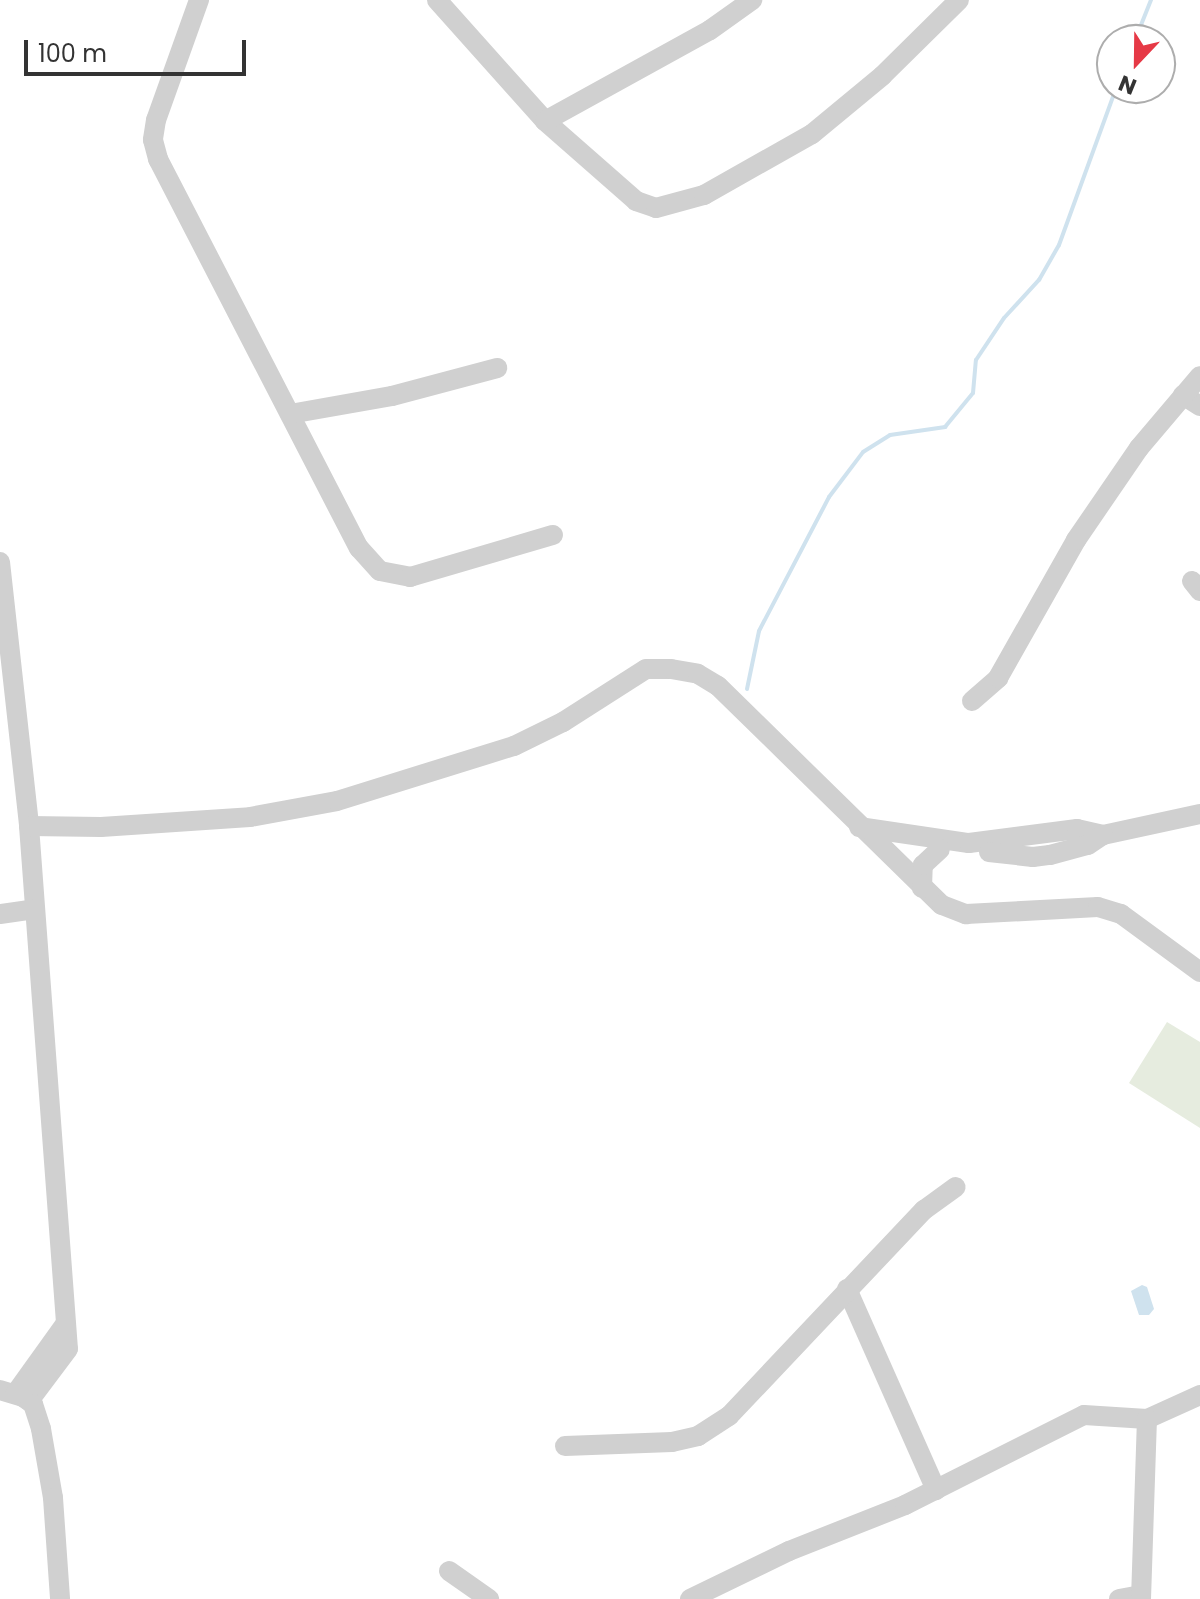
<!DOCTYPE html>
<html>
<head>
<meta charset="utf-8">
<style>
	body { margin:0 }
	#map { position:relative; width:1200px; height:1599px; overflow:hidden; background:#fff; font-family:Poppins,sans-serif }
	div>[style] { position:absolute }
	.green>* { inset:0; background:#e6ecdf }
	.water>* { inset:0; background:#cfe2ee }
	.stream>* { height:4px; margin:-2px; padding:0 2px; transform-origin:2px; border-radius:2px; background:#cfe2ee }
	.minor>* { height:20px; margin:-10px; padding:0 10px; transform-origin:10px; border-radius:10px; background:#d0d0d0 }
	span { translate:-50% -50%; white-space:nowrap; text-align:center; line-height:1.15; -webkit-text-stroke:8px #fff; paint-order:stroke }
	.north { position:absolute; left:1096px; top:24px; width:80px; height:80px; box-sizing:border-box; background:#fff; border:2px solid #adadad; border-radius:50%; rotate:202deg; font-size:22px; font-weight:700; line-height:32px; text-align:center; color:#333 }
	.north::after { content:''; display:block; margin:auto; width:28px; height:36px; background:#e63946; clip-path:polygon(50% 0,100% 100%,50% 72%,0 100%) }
	.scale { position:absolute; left:24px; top:40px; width:222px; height:36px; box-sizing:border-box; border:4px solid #333; border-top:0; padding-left:10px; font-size:24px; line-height:28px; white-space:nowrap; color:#333; -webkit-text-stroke:6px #fff; paint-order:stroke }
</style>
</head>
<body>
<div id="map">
	<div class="green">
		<i style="clip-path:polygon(1167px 1022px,1200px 1042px,1200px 1128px,1129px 1083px)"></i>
	</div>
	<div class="water">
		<i style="clip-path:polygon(1142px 1285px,1147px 1287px,1154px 1309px,1149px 1315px,1139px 1315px,1131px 1291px)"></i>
	</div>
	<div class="stream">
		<i style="left:1135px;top:40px;width:43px;rotate:-68.2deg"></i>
		<i style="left:747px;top:689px;width:59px;rotate:-78.3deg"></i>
		<i style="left:759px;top:631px;width:151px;rotate:-62.4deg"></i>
		<i style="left:829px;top:497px;width:56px;rotate:-52.9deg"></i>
		<i style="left:863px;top:452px;width:32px;rotate:-32deg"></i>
		<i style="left:890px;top:435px;width:56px;rotate:-8.3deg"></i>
		<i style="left:945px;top:427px;width:44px;rotate:-50.5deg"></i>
		<i style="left:973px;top:393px;width:33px;rotate:-85deg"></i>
		<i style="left:976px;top:360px;width:50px;rotate:-56.3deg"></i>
		<i style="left:1004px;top:318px;width:52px;rotate:-47.4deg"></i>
		<i style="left:1039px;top:280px;width:40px;rotate:-60.3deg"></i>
		<i style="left:1059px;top:245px;width:167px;rotate:-70deg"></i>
	</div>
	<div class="minor">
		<i style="left:199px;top:0;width:127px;rotate:109.7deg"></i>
		<i style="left:156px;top:120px;width:20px;rotate:99deg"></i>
		<i style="left:153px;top:140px;width:20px;rotate:75deg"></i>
		<i style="left:158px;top:159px;width:438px;rotate:62.7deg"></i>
		<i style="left:359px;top:548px;width:31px;rotate:48deg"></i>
		<i style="left:380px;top:571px;width:31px;rotate:11deg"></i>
		<i style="left:410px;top:577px;width:149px;rotate:-16.4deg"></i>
		<i style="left:437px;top:0;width:162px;rotate:48.2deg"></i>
		<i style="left:545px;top:121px;width:121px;rotate:41.3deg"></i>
		<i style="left:636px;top:201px;width:21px;rotate:19deg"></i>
		<i style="left:656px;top:208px;width:50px;rotate:-15.2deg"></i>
		<i style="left:704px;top:195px;width:124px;rotate:-29.5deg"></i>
		<i style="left:812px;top:134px;width:91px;rotate:-39.6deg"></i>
		<i style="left:882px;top:76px;width:108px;rotate:-44.6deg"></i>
		<i style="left:545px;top:121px;width:188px;rotate:-28.9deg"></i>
		<i style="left:710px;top:30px;width:52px;rotate:-35.5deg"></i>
		<i style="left:1183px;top:395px;width:20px;rotate:33deg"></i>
		<i style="left:290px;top:414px;width:104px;rotate:-10deg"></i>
		<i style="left:392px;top:396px;width:109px;rotate:-14.9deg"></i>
		<i style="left:0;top:562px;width:266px;rotate:83.7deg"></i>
		<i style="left:29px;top:826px;width:524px;rotate:85.74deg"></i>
		<i style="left:68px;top:1349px;width:65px;rotate:126.9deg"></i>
		<i style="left:1192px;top:581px;width:13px;rotate:51deg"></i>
		<i style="left:972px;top:701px;width:35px;rotate:-41deg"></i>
		<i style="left:998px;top:678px;width:159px;rotate:-60.5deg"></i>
		<i style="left:1076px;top:540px;width:112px;rotate:-55.6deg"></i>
		<i style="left:1139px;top:448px;width:94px;rotate:-49.7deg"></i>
		<i style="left:29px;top:826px;width:72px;rotate:0.8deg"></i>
		<i style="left:101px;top:827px;width:149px;rotate:-3.8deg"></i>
		<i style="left:250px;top:817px;width:88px;rotate:-10.4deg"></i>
		<i style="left:337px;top:801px;width:185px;rotate:-17.3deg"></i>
		<i style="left:514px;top:746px;width:55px;rotate:-26.1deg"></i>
		<i style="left:563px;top:722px;width:98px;rotate:-32.6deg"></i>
		<i style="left:646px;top:669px;width:25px"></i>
		<i style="left:671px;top:669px;width:27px;rotate:10deg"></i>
		<i style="left:698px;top:674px;width:23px;rotate:31deg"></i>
		<i style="left:718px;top:686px;width:313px;rotate:44.4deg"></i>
		<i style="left:942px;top:905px;width:26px;rotate:21deg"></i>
		<i style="left:966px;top:914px;width:132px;rotate:-3deg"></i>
		<i style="left:1098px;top:907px;width:24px;rotate:17deg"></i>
		<i style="left:1121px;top:914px;width:98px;rotate:36.3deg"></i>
		<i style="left:859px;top:827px;width:111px;rotate:8.3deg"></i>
		<i style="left:969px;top:843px;width:109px;rotate:-7.4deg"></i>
		<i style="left:1077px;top:829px;width:27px;rotate:13deg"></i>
		<i style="left:1103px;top:835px;width:99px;rotate:-12.2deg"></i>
		<i style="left:989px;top:852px;width:44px;rotate:6.5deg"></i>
		<i style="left:1033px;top:857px;width:17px;rotate:-7deg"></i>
		<i style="left:1050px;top:855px;width:39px;rotate:-15deg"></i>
		<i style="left:1088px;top:845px;width:18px;rotate:-34deg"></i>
		<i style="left:922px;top:888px;width:23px;rotate:-88deg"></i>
		<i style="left:923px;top:865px;width:23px;rotate:-43deg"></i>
		<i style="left:0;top:914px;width:35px;rotate:-8deg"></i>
		<i style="left:847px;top:1289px;width:220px;rotate:66.1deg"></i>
		<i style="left:0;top:1390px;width:24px;rotate:17deg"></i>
		<i style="left:23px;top:1397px;width:12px;rotate:35deg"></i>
		<i style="left:33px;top:1404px;width:26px;rotate:72deg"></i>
		<i style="left:41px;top:1429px;width:70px;rotate:80.1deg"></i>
		<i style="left:53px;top:1498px;width:101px;rotate:86deg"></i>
		<i style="left:15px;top:1394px;width:87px;rotate:-54.3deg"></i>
		<i style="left:565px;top:1446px;width:107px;rotate:-2.1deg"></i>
		<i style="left:672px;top:1442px;width:27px;rotate:-13deg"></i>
		<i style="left:698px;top:1436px;width:37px;rotate:-33deg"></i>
		<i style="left:729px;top:1416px;width:284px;rotate:-46.6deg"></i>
		<i style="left:924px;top:1210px;width:39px;rotate:-36deg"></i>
		<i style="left:449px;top:1571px;width:49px;rotate:35deg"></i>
		<i style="left:690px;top:1599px;width:110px;rotate:-25.9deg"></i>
		<i style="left:789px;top:1551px;width:125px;rotate:-21.6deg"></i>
		<i style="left:905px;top:1505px;width:200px;rotate:-26.7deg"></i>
		<i style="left:1084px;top:1415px;width:63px;rotate:3.6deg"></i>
		<i style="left:1147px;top:1419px;width:58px;rotate:-24.4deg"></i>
		<i style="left:1119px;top:1599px;width:22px;rotate:-10deg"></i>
		<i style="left:1141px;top:1599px;width:180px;rotate:-88.1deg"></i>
	</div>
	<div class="north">N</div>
	<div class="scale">100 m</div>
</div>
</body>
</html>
